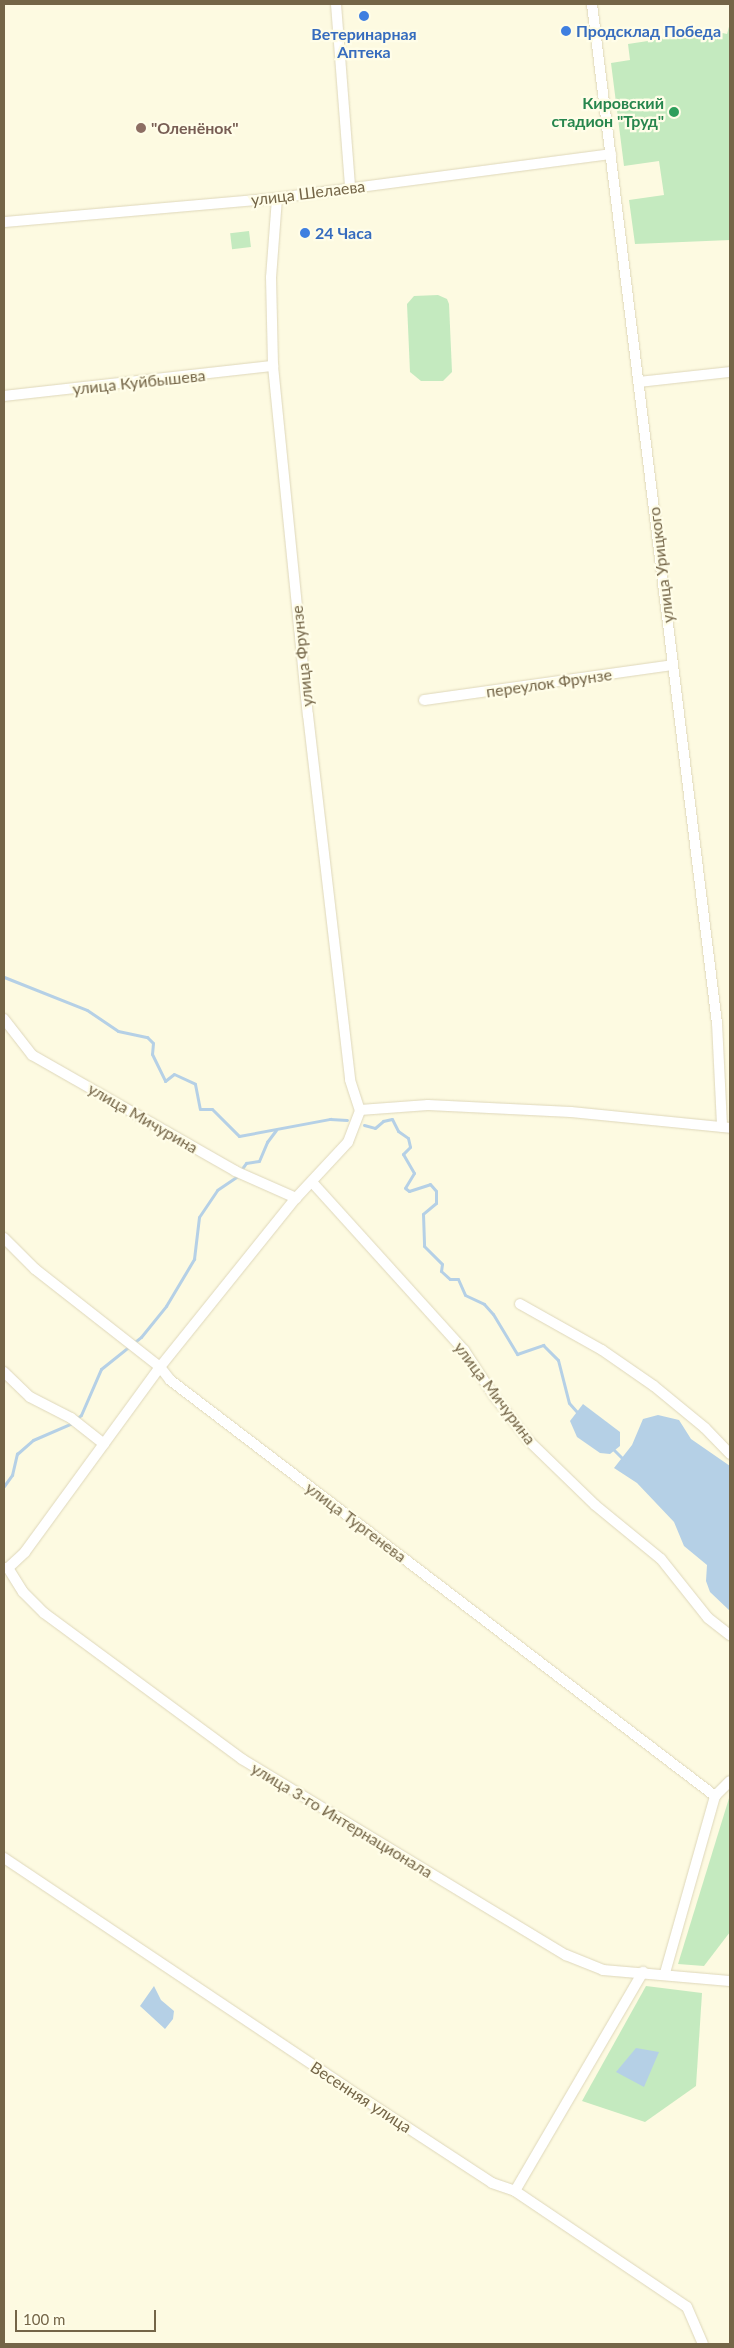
<!DOCTYPE html>
<html>
<head>
<meta charset="utf-8">
<style>
	body { margin:0 }
	#map { position:relative; width:734px; height:2348px; overflow:hidden; background:#fdfae1; font-family:Lato,sans-serif }
	div>[style] { position:absolute }
	.green>* { inset:0; background:#c4eabf; transform-origin:0 0 }
	.water>* { inset:0; background:#b5d0e6 }
	.stream>* { height:3px; margin:-1.5px; padding:0 1.5px; transform-origin:1.5px; border-radius:1.5px; background:#b5d0e6 }
	.roads { filter:drop-shadow(0 0 1px #ded7ba) drop-shadow(0 0 1px #ded7ba) }
	.minor>* { height:10px; margin:-5px; padding:0 5px; transform-origin:5px; border-radius:5px; background:#fff }
	.dots>* { width:14px; height:14px; translate:-50% -50%; box-sizing:border-box; border:2px solid #fffde8; border-radius:50% }
	span { translate:-50% -50%; white-space:nowrap; text-align:center; line-height:1.15; -webkit-text-stroke:4.5px #fffde8; paint-order:stroke }
	.shop-label { font-size:16px; color:#366cbe; font-weight:700 }
	.left { translate:0 -50%; text-align:left }
	.leisure-label { font-size:16px; color:#27864d; font-weight:700 }
	.right { translate:-100% -50%; text-align:right }
	.education-label { font-size:16px; color:#785e54; font-weight:700 }
	.street-label { font-size:16px; color:#746547 }
	.frame { position:absolute; inset:0; border:5px solid #746547; pointer-events:none }
	.scale { position:absolute; left:15px; top:2310px; width:141px; height:22px; box-sizing:border-box; border:2px solid #746547; border-top:0; padding-left:6px; font-size:15px; line-height:18px; white-space:nowrap; color:#746547; -webkit-text-stroke:4px #fffde8; paint-order:stroke }
</style>
</head>
<body>
<div id="map">
	<div class="green">
		<i style="clip-path:polygon(730px 23px,730px 240px,635px 244px,629px 200px,664px 195px,659px 161px,624px 166px,611px 63px,630px 60px,628px 44px,714px 31px,727px 34px)"></i>
		<i style="left:249px;top:231px;width:16px;height:19px;rotate:83deg"></i>
		<i style="clip-path:polygon(438px 295px,447px 299px,449px 304px,452px 372px,443px 381px,421px 381px,410px 372px,407px 304px,414px 296px)"></i>
		<i style="clip-path:polygon(730px 1795px,730px 1932px,704px 1966px,678px 1964px)"></i>
		<i style="clip-path:polygon(646px 1986px,702px 1993px,696px 2086px,645px 2122px,582px 2101px)"></i>
	</div>
	<div class="water">
		<i style="clip-path:polygon(583px 1404px,620px 1432px,620px 1446px,610px 1454px,600px 1453px,577px 1437px,570px 1421px)"></i>
		<i style="clip-path:polygon(658px 1415px,679px 1420px,691px 1439px,730px 1466px,730px 1611px,710px 1592px,706px 1581px,707px 1565px,684px 1546px,674px 1522px,637px 1483px,614px 1468px,632px 1445px,643px 1419px)"></i>
		<i style="clip-path:polygon(154px 1986px,161px 2000px,174px 2011px,173px 2019px,165px 2029px,140px 2006px)"></i>
		<i style="clip-path:polygon(636px 2048px,659px 2052px,644px 2087px,616px 2072px)"></i>
	</div>
	<div class="stream">
		<i style="left:4px;top:977px;width:89px;rotate:21.7deg"></i>
		<i style="left:87px;top:1010px;width:37px;rotate:34deg"></i>
		<i style="left:118px;top:1031px;width:30px;rotate:12deg"></i>
		<i style="left:147px;top:1037px;width:8px;rotate:45deg"></i>
		<i style="left:153px;top:1043px;width:11px;rotate:95deg"></i>
		<i style="left:152px;top:1054px;width:30px;rotate:64deg"></i>
		<i style="left:165px;top:1081px;width:11px;rotate:-38deg"></i>
		<i style="left:174px;top:1074px;width:23px;rotate:25deg"></i>
		<i style="left:195px;top:1084px;width:25px;rotate:79deg"></i>
		<i style="left:200px;top:1109px;width:12px"></i>
		<i style="left:212px;top:1109px;width:38px;rotate:45deg"></i>
		<i style="left:239px;top:1136px;width:93px;rotate:-10.6deg"></i>
		<i style="left:330px;top:1119px;width:17px;rotate:3deg"></i>
		<i style="left:364px;top:1125px;width:11px;rotate:15deg"></i>
		<i style="left:375px;top:1128px;width:11px;rotate:-41deg"></i>
		<i style="left:383px;top:1121px;width:9px;rotate:-13deg"></i>
		<i style="left:392px;top:1119px;width:13px;rotate:63deg"></i>
		<i style="left:398px;top:1131px;width:12px;rotate:35deg"></i>
		<i style="left:408px;top:1138px;width:9px;rotate:77deg"></i>
		<i style="left:410px;top:1147px;width:10px;rotate:135deg"></i>
		<i style="left:403px;top:1154px;width:22px;rotate:60deg"></i>
		<i style="left:414px;top:1173px;width:17px;rotate:121deg"></i>
		<i style="left:405px;top:1188px;width:5px;rotate:37deg"></i>
		<i style="left:409px;top:1191px;width:22px;rotate:-18deg"></i>
		<i style="left:430px;top:1184px;width:9px;rotate:49deg"></i>
		<i style="left:436px;top:1191px;width:12px;rotate:90deg"></i>
		<i style="left:436px;top:1203px;width:17px;rotate:140deg"></i>
		<i style="left:423px;top:1214px;width:32px;rotate:88deg"></i>
		<i style="left:424px;top:1246px;width:25px;rotate:45deg"></i>
		<i style="left:442px;top:1264px;width:7px;rotate:98deg"></i>
		<i style="left:441px;top:1271px;width:12px;rotate:42deg"></i>
		<i style="left:450px;top:1279px;width:8px"></i>
		<i style="left:458px;top:1279px;width:17px;rotate:66deg"></i>
		<i style="left:465px;top:1295px;width:21px;rotate:25deg"></i>
		<i style="left:484px;top:1304px;width:13px;rotate:48deg"></i>
		<i style="left:493px;top:1314px;width:47px;rotate:59deg"></i>
		<i style="left:517px;top:1354px;width:28px;rotate:-19deg"></i>
		<i style="left:543px;top:1345px;width:21px;rotate:45deg"></i>
		<i style="left:558px;top:1360px;width:44px;rotate:75.7deg"></i>
		<i style="left:569px;top:1403px;width:13px;rotate:48deg"></i>
		<i style="left:241px;top:1170px;width:9px;rotate:-54deg"></i>
		<i style="left:246px;top:1163px;width:13px;rotate:-9deg"></i>
		<i style="left:259px;top:1161px;width:21px;rotate:-67deg"></i>
		<i style="left:267px;top:1142px;width:15px;rotate:-53deg"></i>
		<i style="left:612px;top:1448px;width:18px;rotate:45deg"></i>
		<i style="left:4px;top:1486px;width:14px;rotate:-54deg"></i>
		<i style="left:12px;top:1475px;width:22px;rotate:-77deg"></i>
		<i style="left:17px;top:1454px;width:21px;rotate:-41deg"></i>
		<i style="left:33px;top:1440px;width:40px;rotate:-23.4deg"></i>
		<i style="left:70px;top:1424px;width:14px;rotate:-39deg"></i>
		<i style="left:81px;top:1415px;width:50px;rotate:-66.5deg"></i>
		<i style="left:101px;top:1369px;width:51px;rotate:-38.7deg"></i>
		<i style="left:141px;top:1337px;width:40px;rotate:-51deg"></i>
		<i style="left:166px;top:1306px;width:55px;rotate:-59.2deg"></i>
		<i style="left:194px;top:1259px;width:42px;rotate:-83.2deg"></i>
		<i style="left:199px;top:1217px;width:32px;rotate:-56deg"></i>
		<i style="left:217px;top:1190px;width:25px;rotate:-34deg"></i>
	</div>
	<div class="roads">
		<div class="minor">
			<i style="left:336px;top:4px;width:185px;rotate:85.6deg"></i>
			<i style="left:592px;top:4px;width:1027px;rotate:83.01deg"></i>
			<i style="left:717px;top:1023px;width:104px;rotate:87.2deg"></i>
			<i style="left:277px;top:198px;width:79px;rotate:94.3deg"></i>
			<i style="left:271px;top:277px;width:89px;rotate:88.7deg"></i>
			<i style="left:273px;top:366px;width:351px;rotate:84.3deg"></i>
			<i style="left:308px;top:715px;width:367px;rotate:83.4deg"></i>
			<i style="left:350px;top:1080px;width:32px;rotate:72deg"></i>
			<i style="left:4px;top:222px;width:274px;rotate:-5deg"></i>
			<i style="left:277px;top:198px;width:337px;rotate:-7.5deg"></i>
			<i style="left:639px;top:382px;width:92px;rotate:-6.3deg"></i>
			<i style="left:4px;top:396px;width:271px;rotate:-6.4deg"></i>
			<i style="left:424px;top:700px;width:251px;rotate:-8deg"></i>
			<i style="left:4px;top:1019px;width:46px;rotate:52.1deg"></i>
			<i style="left:32px;top:1055px;width:234px;rotate:29.7deg"></i>
			<i style="left:235px;top:1171px;width:67px;rotate:23.9deg"></i>
			<i style="left:360px;top:1110px;width:68px;rotate:-4.2deg"></i>
			<i style="left:428px;top:1105px;width:143px;rotate:2.8deg"></i>
			<i style="left:571px;top:1112px;width:160px;rotate:5.7deg"></i>
			<i style="left:312px;top:1182px;width:227px;rotate:47.9deg"></i>
			<i style="left:464px;top:1350px;width:55px;rotate:56.9deg"></i>
			<i style="left:494px;top:1396px;width:57px;rotate:52.1deg"></i>
			<i style="left:529px;top:1441px;width:92px;rotate:44.1deg"></i>
			<i style="left:595px;top:1505px;width:85px;rotate:39.3deg"></i>
			<i style="left:661px;top:1559px;width:75px;rotate:51.5deg"></i>
			<i style="left:708px;top:1618px;width:28px;rotate:38deg"></i>
			<i style="left:4px;top:1238px;width:44px;rotate:45deg"></i>
			<i style="left:35px;top:1269px;width:159px;rotate:38.1deg"></i>
			<i style="left:160px;top:1367px;width:16px;rotate:52deg"></i>
			<i style="left:170px;top:1380px;width:686px;rotate:37.35deg"></i>
			<i style="left:520px;top:1304px;width:94px;rotate:29.3deg"></i>
			<i style="left:602px;top:1350px;width:63px;rotate:34.7deg"></i>
			<i style="left:654px;top:1386px;width:66px;rotate:39.5deg"></i>
			<i style="left:705px;top:1428px;width:36px;rotate:46deg"></i>
			<i style="left:4px;top:1372px;width:36px;rotate:44deg"></i>
			<i style="left:30px;top:1397px;width:46px;rotate:27.1deg"></i>
			<i style="left:71px;top:1418px;width:42px;rotate:38.2deg"></i>
			<i style="left:4px;top:1568px;width:4px"></i>
			<i style="left:8px;top:1568px;width:28px;rotate:58deg"></i>
			<i style="left:23px;top:1592px;width:30px;rotate:45deg"></i>
			<i style="left:44px;top:1613px;width:246px;rotate:36.4deg"></i>
			<i style="left:242px;top:1759px;width:379px;rotate:31.2deg"></i>
			<i style="left:566px;top:1955px;width:40px;rotate:22deg"></i>
			<i style="left:603px;top:1970px;width:127px;rotate:5deg"></i>
			<i style="left:8px;top:1568px;width:23px;rotate:-43deg"></i>
			<i style="left:25px;top:1552px;width:229px;rotate:-53.9deg"></i>
			<i style="left:160px;top:1367px;width:217px;rotate:-51.2deg"></i>
			<i style="left:296px;top:1198px;width:76px;rotate:-47.1deg"></i>
			<i style="left:348px;top:1142px;width:34px;rotate:-69deg"></i>
			<i style="left:4px;top:1858px;width:409px;rotate:33.8deg"></i>
			<i style="left:344px;top:2086px;width:177px;rotate:33.2deg"></i>
			<i style="left:492px;top:2183px;width:24px;rotate:19deg"></i>
			<i style="left:515px;top:2191px;width:207px;rotate:34deg"></i>
			<i style="left:687px;top:2307px;width:40px;rotate:66.6deg"></i>
			<i style="left:665px;top:1973px;width:184px;rotate:-74.2deg"></i>
			<i style="left:715px;top:1796px;width:21px;rotate:-45deg"></i>
			<i style="left:515px;top:2191px;width:254px;rotate:-59.7deg"></i>
		</div>
	</div>
	<div class="dots">
		<i style="left:364px;top:16px;background:#3f7fe0"></i>
		<i style="left:566px;top:31px;background:#3f7fe0"></i>
		<i style="left:674px;top:112px;background:#2e9e5b"></i>
		<i style="left:141px;top:128px;background:#8d6e63"></i>
		<i style="left:305px;top:233px;background:#3f7fe0"></i>
	</div>
	<div class="shop-label">
		<span class="left" style="left:576px;top:31px">Продсклад Победа</span>
		<span style="left:364px;top:43px">Ветеринарная<br>Аптека</span>
		<span class="left" style="left:315px;top:233px">24 Часа</span>
	</div>
	<div class="leisure-label">
		<span class="right" style="left:664px;top:112px">Кировский<br>стадион "Труд"</span>
	</div>
	<div class="education-label">
		<span class="left" style="left:151px;top:128px">"Оленёнок"</span>
	</div>
	<div class="street-label">
		<span style="left:308px;top:193px;rotate:-7deg">улица Шелаева</span>
		<span style="left:139px;top:382px;rotate:-6deg">улица Куйбышева</span>
		<span style="left:661px;top:565px;rotate:-97deg">улица Урицкого</span>
		<span style="left:302px;top:656px;rotate:-96deg">улица Фрунзе</span>
		<span style="left:549px;top:683px;rotate:-8deg">переулок Фрунзе</span>
		<span style="left:143px;top:1118px;rotate:30deg">улица Мичурина</span>
		<span style="left:495px;top:1393px;rotate:53deg">улица Мичурина</span>
		<span style="left:356px;top:1522px;rotate:37deg">улица Тургенева</span>
		<span style="left:342px;top:1820px;rotate:31deg">улица 3-го Интернационала</span>
		<span style="left:361px;top:2097px;rotate:33deg">Весенняя улица</span>
	</div>
	<div class="frame"></div>
	<div class="scale">100 m</div>
</div>
</body>
</html>
